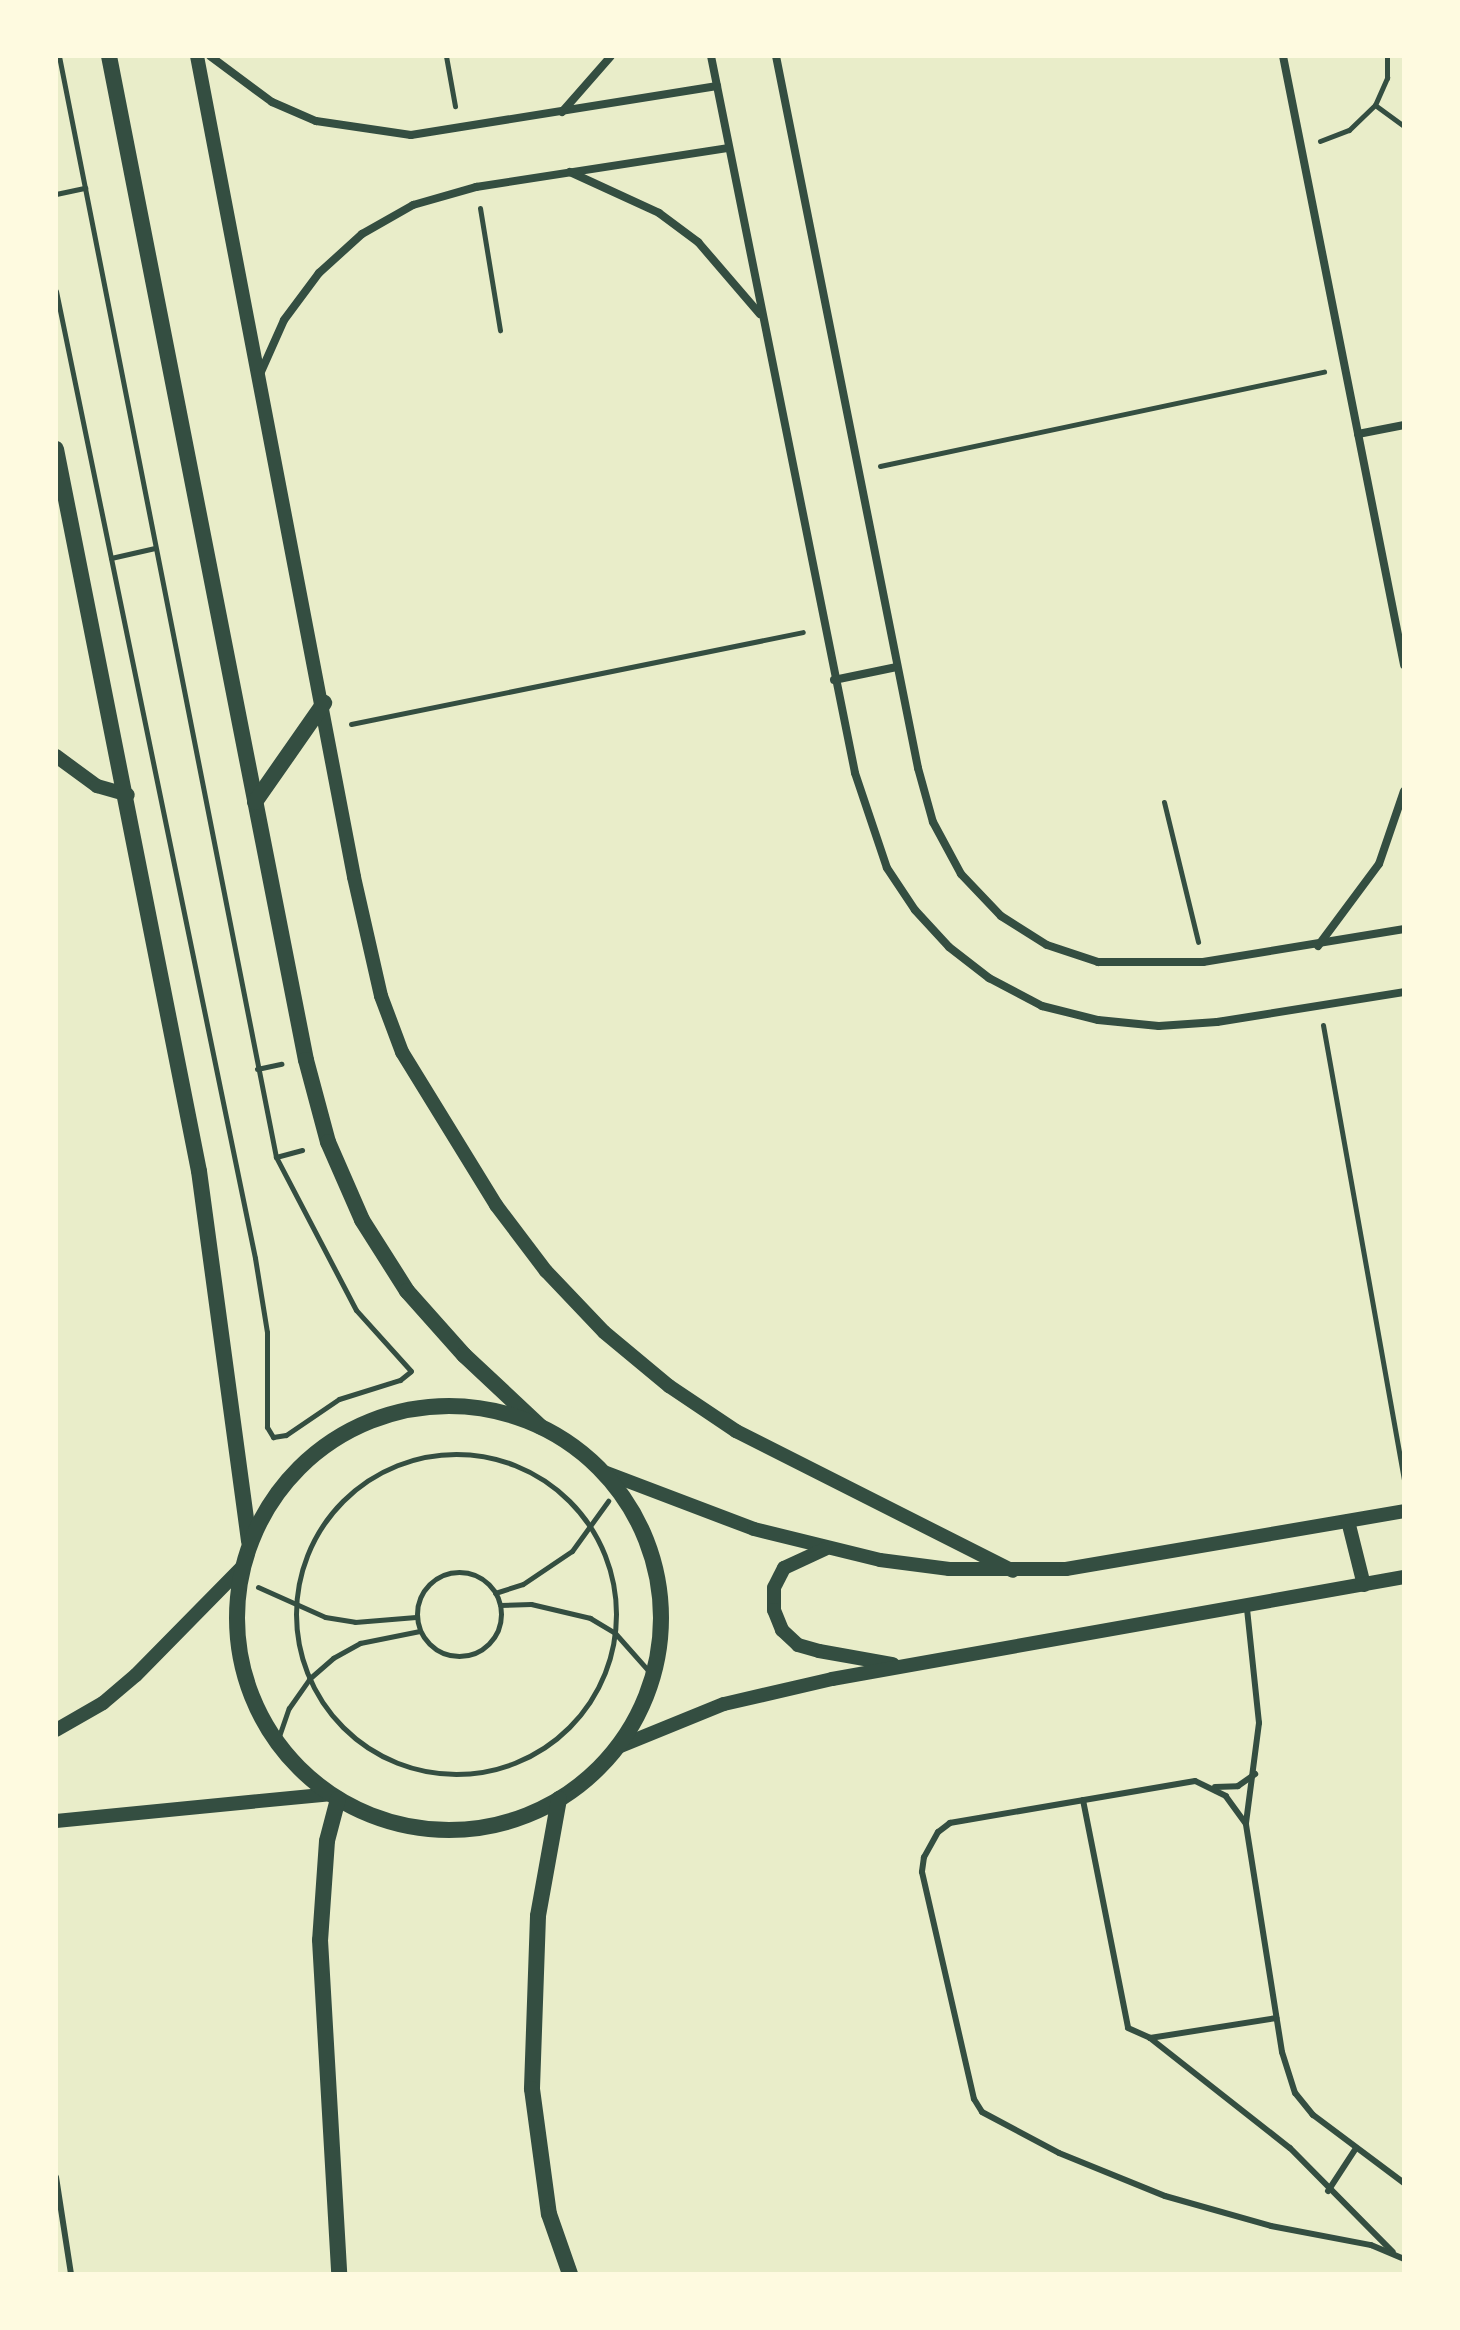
<!DOCTYPE html>
<html>
<head>
<meta charset="utf-8">
<style>
	body { margin:0 }
	#map { position:relative; width:1460px; height:2330px; overflow:hidden; background:#e9edc9; font-family:"Noto Sans",sans-serif }
	div>[style] { position:absolute }
	.path>* { height:5px; margin:-2.5px; padding:0 2.5px; transform-origin:2.5px; border-radius:2.5px; background:#344e41 }
	.path>.ring { margin:-2.5px; padding:0; box-sizing:content-box; background:none; border:5px solid #344e41; border-radius:50% }
	.service>* { height:6px; margin:-3px; padding:0 3px; transform-origin:3px; border-radius:3px; background:#344e41 }
	.minor>* { height:8px; margin:-4px; padding:0 4px; transform-origin:4px; border-radius:4px; background:#344e41 }
	.tertiary>* { height:14px; margin:-7px; padding:0 7px; transform-origin:7px; border-radius:7px; background:#344e41 }
	.secondary>* { height:16px; margin:-8px; padding:0 8px; transform-origin:8px; border-radius:8px; background:#344e41 }
	.secondary>.ring { margin:-8px; padding:0; box-sizing:content-box; background:none; border:16px solid #344e41; border-radius:50% }
	span { translate:-50% -50%; white-space:nowrap; text-align:center; line-height:1.15; -webkit-text-stroke:8px #fefae0; paint-order:stroke }
	.frame { position:absolute; inset:0; border:58px solid #fefae0; pointer-events:none }
</style>
</head>
<body>
<div id="map">
	<div class="path">
		<i style="left:446px;top:56px;width:51px;rotate:79.8deg"></i>
		<i style="left:1375px;top:105px;width:36px;rotate:36deg"></i>
		<i style="left:1320px;top:141px;width:31px;rotate:-21deg"></i>
		<i style="left:1349px;top:130px;width:36px;rotate:-44deg"></i>
		<i style="left:1375px;top:105px;width:30px;rotate:-66deg"></i>
		<i style="left:1387px;top:78px;width:22px;rotate:-90deg"></i>
		<i style="left:56px;top:194px;width:30px;rotate:-12deg"></i>
		<i style="left:480px;top:208px;width:124px;rotate:80.7deg"></i>
		<i style="left:56px;top:291px;width:987px;rotate:78.37deg"></i>
		<i style="left:255px;top:1258px;width:75px;rotate:80.8deg"></i>
		<i style="left:267px;top:1332px;width:95px;rotate:90deg"></i>
		<i style="left:267px;top:1427px;width:12px;rotate:59deg"></i>
		<i style="left:273px;top:1437px;width:13px;rotate:-9deg"></i>
		<i style="left:286px;top:1435px;width:64px;rotate:-34.2deg"></i>
		<i style="left:339px;top:1399px;width:64px;rotate:-17.3deg"></i>
		<i style="left:400px;top:1380px;width:14px;rotate:-39deg"></i>
		<i style="left:411px;top:1371px;width:82px;rotate:-132deg"></i>
		<i style="left:356px;top:1310px;width:173px;rotate:-117.6deg"></i>
		<i style="left:276px;top:1157px;width:1122px;rotate:-101.15deg"></i>
		<i style="left:880px;top:466px;width:454px;rotate:-12deg"></i>
		<i style="left:111px;top:558px;width:45px;rotate:-12.8deg"></i>
		<i style="left:351px;top:724px;width:461px;rotate:-11.5deg"></i>
		<i style="left:1164px;top:802px;width:144px;rotate:76.3deg"></i>
		<i style="left:1323px;top:1025px;width:464px;rotate:79.9deg"></i>
		<i style="left:257px;top:1069px;width:25px;rotate:-12deg"></i>
		<i style="left:276px;top:1157px;width:27px;rotate:-15deg"></i>
		<i class="ring" style="left:296px;top:1454px;width:315px;height:315px"></i>
		<i class="ring" style="left:417px;top:1572px;width:79px;height:79px"></i>
		<i style="left:258px;top:1587px;width:73px;rotate:24.1deg"></i>
		<i style="left:325px;top:1617px;width:30px;rotate:9deg"></i>
		<i style="left:355px;top:1622px;width:61px;rotate:-4.7deg"></i>
		<i style="left:495px;top:1593px;width:29px;rotate:-18deg"></i>
		<i style="left:523px;top:1584px;width:59px;rotate:-34deg"></i>
		<i style="left:572px;top:1551px;width:62px;rotate:-54.2deg"></i>
		<i style="left:500px;top:1605px;width:31px;rotate:-2deg"></i>
		<i style="left:531px;top:1604px;width:61px;rotate:13.3deg"></i>
		<i style="left:590px;top:1618px;width:29px;rotate:31deg"></i>
		<i style="left:615px;top:1633px;width:57px;rotate:48.5deg"></i>
		<i style="left:277px;top:1742px;width:36px;rotate:-71deg"></i>
		<i style="left:289px;top:1708px;width:35px;rotate:-55deg"></i>
		<i style="left:309px;top:1679px;width:32px;rotate:-41deg"></i>
		<i style="left:333px;top:1658px;width:31px;rotate:-29deg"></i>
		<i style="left:360px;top:1643px;width:61px;rotate:-11.3deg"></i>
	</div>
	<div class="service">
		<i style="left:1215px;top:1787px;width:23px;rotate:-2deg"></i>
		<i style="left:1238px;top:1786px;width:21px;rotate:-35deg"></i>
		<i style="left:1083px;top:1800px;width:232px;rotate:78.8deg"></i>
		<i style="left:1128px;top:2028px;width:24px;rotate:24deg"></i>
		<i style="left:1150px;top:2038px;width:128px;rotate:-9deg"></i>
		<i style="left:1246px;top:1823px;width:101px;rotate:-82.6deg"></i>
		<i style="left:1259px;top:1723px;width:116px;rotate:-96deg"></i>
		<i style="left:1150px;top:2038px;width:178px;rotate:38.2deg"></i>
		<i style="left:1290px;top:2148px;width:146px;rotate:45.3deg"></i>
		<i style="left:56px;top:2177px;width:98px;rotate:81.2deg"></i>
		<i style="left:1404px;top:2183px;width:114px;rotate:-143.2deg"></i>
		<i style="left:1313px;top:2115px;width:28px;rotate:-129deg"></i>
		<i style="left:1295px;top:2093px;width:43px;rotate:-107.6deg"></i>
		<i style="left:1282px;top:2052px;width:231px;rotate:-99deg"></i>
		<i style="left:1246px;top:1824px;width:34px;rotate:-126deg"></i>
		<i style="left:1226px;top:1796px;width:34px;rotate:-154deg"></i>
		<i style="left:1195px;top:1781px;width:249px;rotate:170.3deg"></i>
		<i style="left:950px;top:1823px;width:15px;rotate:143deg"></i>
		<i style="left:938px;top:1832px;width:29px;rotate:119deg"></i>
		<i style="left:924px;top:1857px;width:15px;rotate:98deg"></i>
		<i style="left:922px;top:1872px;width:233px;rotate:77.1deg"></i>
		<i style="left:974px;top:2099px;width:15px;rotate:58deg"></i>
		<i style="left:982px;top:2112px;width:87px;rotate:28deg"></i>
		<i style="left:1059px;top:2153px;width:114px;rotate:22.1deg"></i>
		<i style="left:1165px;top:2196px;width:110px;rotate:15.8deg"></i>
		<i style="left:1271px;top:2226px;width:102px;rotate:10.8deg"></i>
		<i style="left:1371px;top:2245px;width:36px;rotate:23deg"></i>
		<i style="left:1328px;top:2191px;width:51px;rotate:-56.9deg"></i>
	</div>
	<div class="minor">
		<i style="left:210px;top:56px;width:77px;rotate:36.6deg"></i>
		<i style="left:272px;top:102px;width:48px;rotate:23.4deg"></i>
		<i style="left:316px;top:121px;width:96px;rotate:8.4deg"></i>
		<i style="left:411px;top:135px;width:310px;rotate:-9.1deg"></i>
		<i style="left:711px;top:56px;width:731px;rotate:78.64deg"></i>
		<i style="left:855px;top:773px;width:100px;rotate:71.4deg"></i>
		<i style="left:887px;top:868px;width:50px;rotate:56.3deg"></i>
		<i style="left:915px;top:910px;width:50px;rotate:47.4deg"></i>
		<i style="left:949px;top:947px;width:51px;rotate:37.8deg"></i>
		<i style="left:989px;top:978px;width:60px;rotate:27.8deg"></i>
		<i style="left:1042px;top:1006px;width:58px;rotate:14deg"></i>
		<i style="left:1098px;top:1020px;width:61px;rotate:5.6deg"></i>
		<i style="left:1159px;top:1026px;width:58px;rotate:-3.9deg"></i>
		<i style="left:1217px;top:1022px;width:189px;rotate:-9.1deg"></i>
		<i style="left:776px;top:56px;width:726px;rotate:78.72deg"></i>
		<i style="left:918px;top:768px;width:56px;rotate:74.5deg"></i>
		<i style="left:933px;top:822px;width:59px;rotate:61.7deg"></i>
		<i style="left:961px;top:874px;width:58px;rotate:46.4deg"></i>
		<i style="left:1001px;top:916px;width:54px;rotate:32.2deg"></i>
		<i style="left:1047px;top:945px;width:54px;rotate:18.4deg"></i>
		<i style="left:1098px;top:962px;width:105px"></i>
		<i style="left:1203px;top:962px;width:204px;rotate:-9.3deg"></i>
		<i style="left:1283px;top:56px;width:621px;rotate:78.76deg"></i>
		<i style="left:562px;top:112px;width:74px;rotate:-48.8deg"></i>
		<i style="left:570px;top:172px;width:98px;rotate:24.7deg"></i>
		<i style="left:659px;top:213px;width:49px;rotate:36.6deg"></i>
		<i style="left:698px;top:242px;width:95px;rotate:49.3deg"></i>
		<i style="left:260px;top:374px;width:59px;rotate:-66deg"></i>
		<i style="left:284px;top:320px;width:59px;rotate:-53.3deg"></i>
		<i style="left:319px;top:273px;width:58px;rotate:-42.2deg"></i>
		<i style="left:362px;top:234px;width:59px;rotate:-29.6deg"></i>
		<i style="left:413px;top:205px;width:66px;rotate:-15.9deg"></i>
		<i style="left:476px;top:187px;width:256px;rotate:-8.8deg"></i>
		<i style="left:1358px;top:434px;width:47px;rotate:-11.1deg"></i>
		<i style="left:834px;top:680px;width:64px;rotate:-11.7deg"></i>
		<i style="left:1318px;top:946px;width:102px;rotate:-53.4deg"></i>
		<i style="left:1379px;top:864px;width:77px;rotate:-71.1deg"></i>
	</div>
	<div class="tertiary">
		<i style="left:197px;top:56px;width:836px;rotate:79.17deg"></i>
		<i style="left:354px;top:877px;width:122px;rotate:77.2deg"></i>
		<i style="left:381px;top:996px;width:60px;rotate:69.4deg"></i>
		<i style="left:402px;top:1052px;width:180px;rotate:58.4deg"></i>
		<i style="left:496px;top:1205px;width:83px;rotate:52.9deg"></i>
		<i style="left:546px;top:1271px;width:84px;rotate:46.4deg"></i>
		<i style="left:604px;top:1332px;width:85px;rotate:39.7deg"></i>
		<i style="left:669px;top:1386px;width:81px;rotate:33.9deg"></i>
		<i style="left:736px;top:1431px;width:310px;rotate:26.8deg"></i>
		<i style="left:56px;top:756px;width:51px;rotate:36.2deg"></i>
		<i style="left:97px;top:786px;width:32px;rotate:16deg"></i>
		<i style="left:604px;top:1472px;width:160px;rotate:20.8deg"></i>
		<i style="left:754px;top:1529px;width:130px;rotate:13.8deg"></i>
		<i style="left:880px;top:1560px;width:70px;rotate:7.4deg"></i>
		<i style="left:949px;top:1569px;width:117px"></i>
		<i style="left:1066px;top:1569px;width:343px;rotate:-9.7deg"></i>
		<i style="left:1348px;top:1521px;width:66px;rotate:76deg"></i>
		<i style="left:825px;top:1549px;width:45px;rotate:155.1deg"></i>
		<i style="left:784px;top:1568px;width:22px;rotate:117deg"></i>
		<i style="left:774px;top:1588px;width:22px;rotate:90deg"></i>
		<i style="left:774px;top:1610px;width:22px;rotate:68deg"></i>
		<i style="left:782px;top:1630px;width:22px;rotate:43deg"></i>
		<i style="left:798px;top:1645px;width:22px;rotate:16deg"></i>
		<i style="left:819px;top:1651px;width:75px;rotate:10deg"></i>
		<i style="left:56px;top:1730px;width:54px;rotate:-29.9deg"></i>
		<i style="left:103px;top:1703px;width:43px;rotate:-40.3deg"></i>
		<i style="left:136px;top:1675px;width:151px;rotate:-45.5deg"></i>
		<i style="left:618px;top:1747px;width:114px;rotate:-22.1deg"></i>
		<i style="left:724px;top:1704px;width:111px;rotate:-13deg"></i>
		<i style="left:832px;top:1679px;width:581px;rotate:-10.11deg"></i>
		<i style="left:56px;top:1821px;width:275px;rotate:-5.6deg"></i>
	</div>
	<div class="secondary">
		<i style="left:109px;top:56px;width:1023px;rotate:78.9deg"></i>
		<i style="left:306px;top:1060px;width:85px;rotate:75deg"></i>
		<i style="left:328px;top:1142px;width:85px;rotate:66.4deg"></i>
		<i style="left:362px;top:1220px;width:84px;rotate:57.6deg"></i>
		<i style="left:407px;top:1291px;width:86px;rotate:48.3deg"></i>
		<i style="left:464px;top:1355px;width:105px;rotate:43.1deg"></i>
		<i style="left:56px;top:449px;width:736px;rotate:78.8deg"></i>
		<i style="left:199px;top:1171px;width:374px;rotate:82.3deg"></i>
		<i style="left:255px;top:802px;width:121px;rotate:-55.1deg"></i>
		<i class="ring" style="left:237px;top:1406px;width:408px;height:408px"></i>
		<i style="left:338px;top:1799px;width:43px;rotate:104.7deg"></i>
		<i style="left:327px;top:1841px;width:99px;rotate:94deg"></i>
		<i style="left:320px;top:1940px;width:335px;rotate:86.7deg"></i>
		<i style="left:559px;top:1799px;width:119px;rotate:100.2deg"></i>
		<i style="left:538px;top:1916px;width:173px;rotate:92deg"></i>
		<i style="left:532px;top:2089px;width:126px;rotate:82.3deg"></i>
		<i style="left:549px;top:2214px;width:64px;rotate:70.7deg"></i>
	</div>
	<div class="frame"></div>
</div>
</body>
</html>
